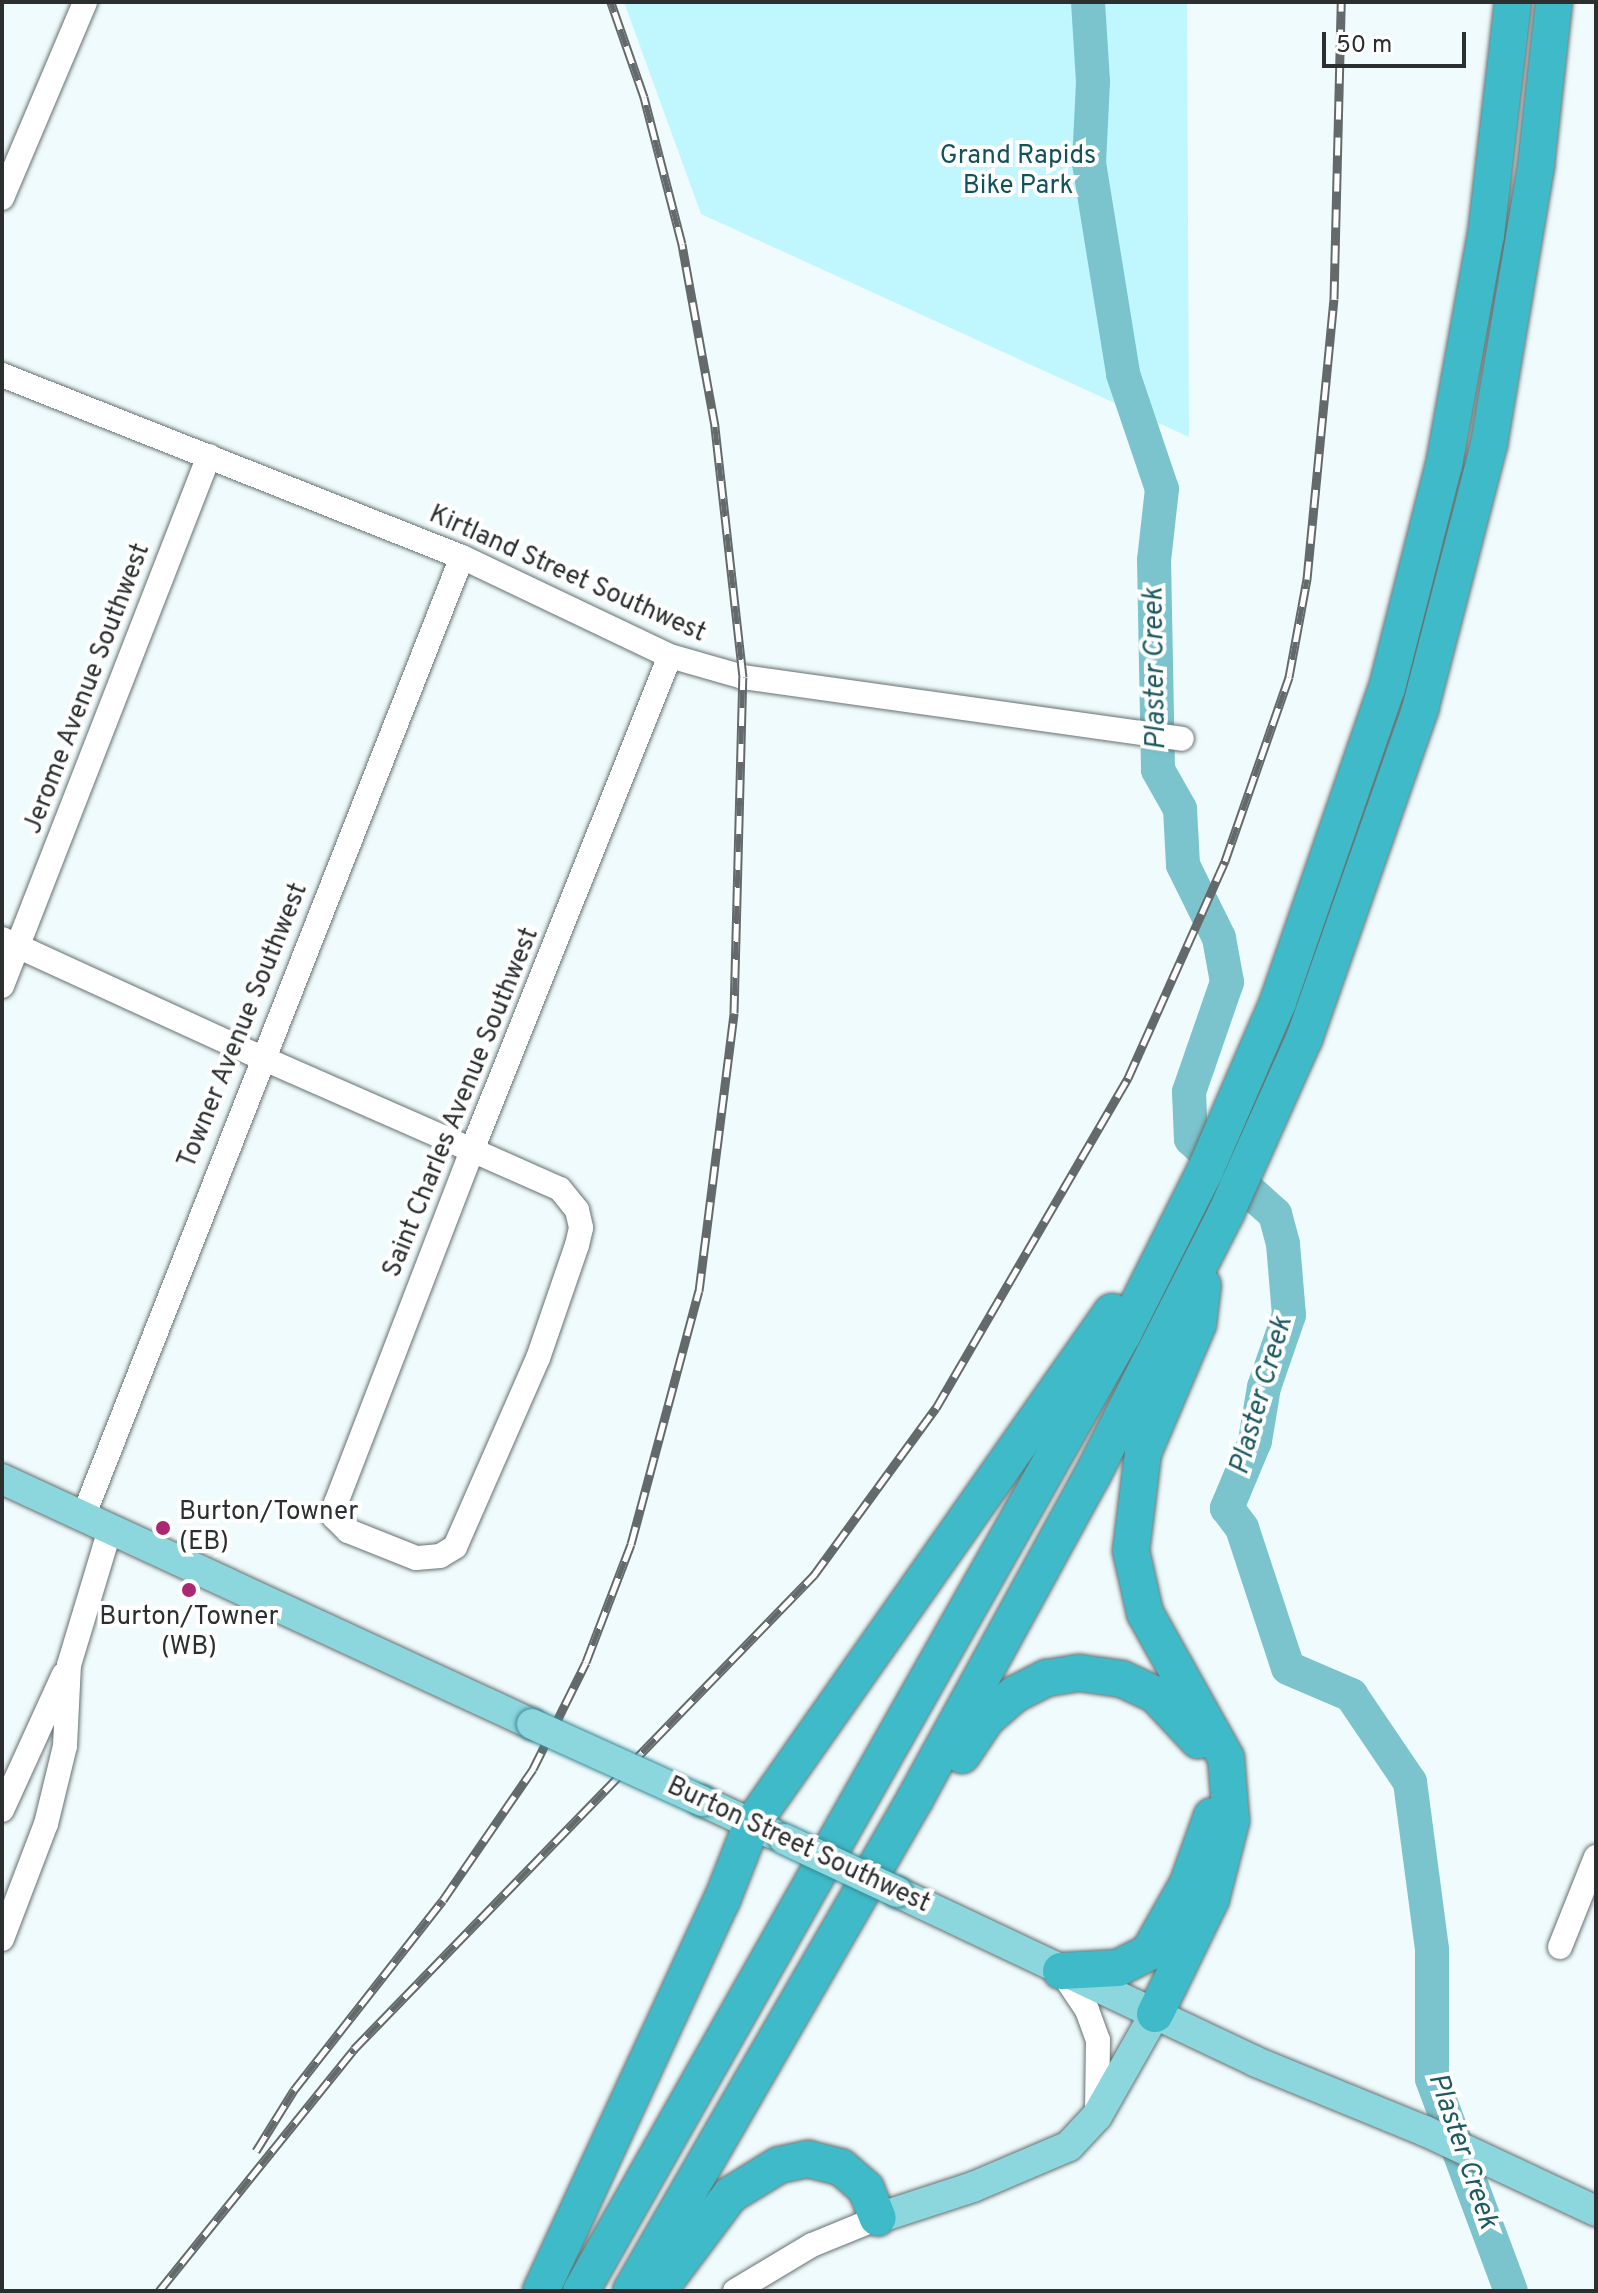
<!DOCTYPE html>
<html>
<head>
<meta charset="utf-8">
<style>
	body { margin:0 }
	#map { position:relative; width:1598px; height:2293px; overflow:hidden; background:#f0fbfd; font-family:Overpass,sans-serif }
	div>[style] { position:absolute }
	.green>* { inset:0; background:#c0f6fd }
	.river>* { height:34px; margin:-17px; padding:0 17px; transform-origin:17px; border-radius:17px; background:#7bc4cd }
	.roads { filter:drop-shadow(0 0 2px #667071) drop-shadow(0 0 2px #667071) }
	.minor>* { height:24px; margin:-12px; padding:0 12px; transform-origin:12px; border-radius:12px; background:#fff }
	.major>* { height:30px; margin:-15px; padding:0 15px; transform-origin:15px; border-radius:15px; background:#8cd6de }
	.highway>* { height:36px; margin:-18px; padding:0 18px; transform-origin:18px; border-radius:18px; background:#3fbac8 }
	.rail>* { height:9px; margin-top:-4.5px; transform-origin:0; background:repeating-linear-gradient(90deg,#fff 0 18px,#646a6b 0 36px); box-sizing:border-box; border-block:2px solid #646a6b }
	.bridges { filter:drop-shadow(0 0 2px #388993) drop-shadow(0 0 2px #388993) }
	.major-bridge>* { height:30px; margin:-15px; padding:0 15px; transform-origin:15px; border-radius:15px; background:#8cd6de }
	.dots>* { width:22px; height:22px; translate:-50% -50%; box-sizing:border-box; border:4px solid #fff; border-radius:50% }
	span { translate:-50% -50%; white-space:nowrap; text-align:center; line-height:1.15; -webkit-text-stroke:8px #fff; paint-order:stroke }
	.park-label { font-size:26px; color:#12525a }
	.street-label { font-size:26px; color:#2b2f30 }
	.poi-label { font-size:26px; color:#2b2f30 }
	.left { translate:0 -50%; text-align:left }
	.water-label { font-size:28px; color:#1c5a61; font-style:italic }
	.frame { position:absolute; inset:0; border:4px solid #2b2f30; pointer-events:none }
	.scale { position:absolute; left:1322px; top:32px; width:144px; height:36px; box-sizing:border-box; border:4px solid #2b2f30; border-top:0; padding-left:10px; font-size:24px; line-height:28px; white-space:nowrap; color:#2b2f30; -webkit-text-stroke:6px #fff; paint-order:stroke }
</style>
</head>
<body>
<div id="map">
	<div class="green">
		<i style="clip-path:polygon(624px 2px,1187px 2px,1189px 437px,701px 214px)"></i>
	</div>
	<div class="river">
		<i style="left:1088px;top:2px;width:80px;rotate:86.4deg"></i>
		<i style="left:1093px;top:82px;width:81px;rotate:92.8deg"></i>
		<i style="left:1089px;top:163px;width:214px;rotate:80.8deg"></i>
		<i style="left:1123px;top:374px;width:121px;rotate:71.3deg"></i>
		<i style="left:1162px;top:489px;width:71px;rotate:96.4deg"></i>
		<i style="left:1154px;top:560px;width:210px;rotate:88.9deg"></i>
		<i style="left:1158px;top:770px;width:45px;rotate:60.6deg"></i>
		<i style="left:1180px;top:809px;width:56px;rotate:86.9deg"></i>
		<i style="left:1183px;top:865px;width:81px;rotate:63.7deg"></i>
		<i style="left:1219px;top:938px;width:45px;rotate:79.7deg"></i>
		<i style="left:1227px;top:982px;width:116px;rotate:109.1deg"></i>
		<i style="left:1189px;top:1092px;width:47px;rotate:87.6deg"></i>
		<i style="left:1191px;top:1139px;width:113px;rotate:41.8deg"></i>
		<i style="left:1275px;top:1214px;width:31px;rotate:75deg"></i>
		<i style="left:1283px;top:1244px;width:71px;rotate:85.2deg"></i>
		<i style="left:1289px;top:1315px;width:76px;rotate:109.1deg"></i>
		<i style="left:1264px;top:1387px;width:55px;rotate:99.5deg"></i>
		<i style="left:1255px;top:1441px;width:73px;rotate:112.7deg"></i>
		<i style="left:1227px;top:1508px;width:25px;rotate:53deg"></i>
		<i style="left:1242px;top:1528px;width:147px;rotate:71.8deg"></i>
		<i style="left:1288px;top:1668px;width:69px;rotate:23.2deg"></i>
		<i style="left:1351px;top:1695px;width:105px;rotate:55.9deg"></i>
		<i style="left:1410px;top:1782px;width:169px;rotate:82.5deg"></i>
		<i style="left:1432px;top:1950px;width:129px;rotate:90deg"></i>
		<i style="left:1432px;top:2079px;width:226px;rotate:69.6deg"></i>
	</div>
	<div class="roads">
		<div class="minor">
			<i style="left:2px;top:198px;width:213px;rotate:-67deg"></i>
			<i style="left:2px;top:375px;width:495px;rotate:21.6deg"></i>
			<i style="left:462px;top:557px;width:230px;rotate:25.5deg"></i>
			<i style="left:670px;top:656px;width:76px;rotate:16deg"></i>
			<i style="left:743px;top:677px;width:443px;rotate:8deg"></i>
			<i style="left:2px;top:939px;width:284px;rotate:24.6deg"></i>
			<i style="left:260px;top:1057px;width:219px;rotate:23.7deg"></i>
			<i style="left:460px;top:1145px;width:13px;rotate:23deg"></i>
			<i style="left:472px;top:1150px;width:96px;rotate:23.9deg"></i>
			<i style="left:560px;top:1189px;width:27px;rotate:51deg"></i>
			<i style="left:577px;top:1210px;width:18px;rotate:77deg"></i>
			<i style="left:581px;top:1228px;width:17px;rotate:103deg"></i>
			<i style="left:577px;top:1245px;width:120px;rotate:109deg"></i>
			<i style="left:538px;top:1358px;width:206px;rotate:113.7deg"></i>
			<i style="left:455px;top:1547px;width:17px;rotate:149deg"></i>
			<i style="left:440px;top:1556px;width:24px;rotate:175deg"></i>
			<i style="left:416px;top:1558px;width:73px;rotate:-158.3deg"></i>
			<i style="left:348px;top:1531px;width:20px;rotate:-135deg"></i>
			<i style="left:334px;top:1517px;width:14px;rotate:-82deg"></i>
			<i style="left:336px;top:1503px;width:378px;rotate:-68.9deg"></i>
			<i style="left:472px;top:1150px;width:532px;rotate:-68.16deg"></i>
			<i style="left:2px;top:986px;width:569px;rotate:-68.67deg"></i>
			<i style="left:83px;top:1517px;width:1032px;rotate:-68.46deg"></i>
			<i style="left:2px;top:1810px;width:149px;rotate:-65.5deg"></i>
			<i style="left:2px;top:1939px;width:123px;rotate:-69.1deg"></i>
			<i style="left:46px;top:1824px;width:80px;rotate:-76.3deg"></i>
			<i style="left:65px;top:1746px;width:81px;rotate:-87.2deg"></i>
			<i style="left:69px;top:1665px;width:142px;rotate:-73.2deg"></i>
			<i style="left:1560px;top:1947px;width:97px;rotate:-68.2deg"></i>
			<i style="left:1061px;top:1971px;width:47px;rotate:56.3deg"></i>
			<i style="left:1087px;top:2010px;width:32px;rotate:70deg"></i>
			<i style="left:1098px;top:2040px;width:70px;rotate:90.8deg"></i>
			<i style="left:735px;top:2291px;width:90px;rotate:-30.9deg"></i>
			<i style="left:812px;top:2245px;width:71px;rotate:-22.2deg"></i>
		</div>
		<div class="major">
			<i style="left:2px;top:1479px;width:584px;rotate:24.81deg"></i>
			<i style="left:702px;top:1801px;width:78px;rotate:24.9deg"></i>
			<i style="left:897px;top:1892px;width:395px;rotate:25.3deg"></i>
			<i style="left:1254px;top:2061px;width:185px;rotate:22.3deg"></i>
			<i style="left:1425px;top:2131px;width:189px;rotate:25.1deg"></i>
			<i style="left:878px;top:2218px;width:100px;rotate:-18.1deg"></i>
			<i style="left:973px;top:2187px;width:104px;rotate:-23.1deg"></i>
			<i style="left:1069px;top:2146px;width:41px;rotate:-47deg"></i>
			<i style="left:1097px;top:2116px;width:117px;rotate:-60.4deg"></i>
		</div>
		<div class="highway">
			<i style="left:962px;top:1755px;width:43px;rotate:-56.3deg"></i>
			<i style="left:986px;top:1719px;width:38px;rotate:-41deg"></i>
			<i style="left:1015px;top:1694px;width:36px;rotate:-27deg"></i>
			<i style="left:1047px;top:1678px;width:33px;rotate:-9deg"></i>
			<i style="left:1080px;top:1673px;width:42px;rotate:8.1deg"></i>
			<i style="left:1122px;top:1679px;width:38px;rotate:25deg"></i>
			<i style="left:1156px;top:1695px;width:62px;rotate:47deg"></i>
			<i style="left:1061px;top:1971px;width:57px;rotate:-3deg"></i>
			<i style="left:1118px;top:1968px;width:35px;rotate:-27deg"></i>
			<i style="left:1149px;top:1952px;width:79px;rotate:-60.5deg"></i>
			<i style="left:1188px;top:1883px;width:71px;rotate:-70.3deg"></i>
			<i style="left:1155px;top:2014px;width:128px;rotate:-64deg"></i>
			<i style="left:1211px;top:1899px;width:81px;rotate:-75.6deg"></i>
			<i style="left:1231px;top:1821px;width:63px;rotate:-94.5deg"></i>
			<i style="left:1226px;top:1758px;width:166px;rotate:-119.2deg"></i>
			<i style="left:1145px;top:1613px;width:64px;rotate:-102.7deg"></i>
			<i style="left:1131px;top:1551px;width:99px;rotate:-83deg"></i>
			<i style="left:1143px;top:1453px;width:140px;rotate:-66.9deg"></i>
			<i style="left:1198px;top:1324px;width:39px;rotate:-83deg"></i>
			<i style="left:541px;top:2291px;width:431px;rotate:-65.2deg"></i>
			<i style="left:722px;top:1900px;width:82px;rotate:-68.5deg"></i>
			<i style="left:752px;top:1824px;width:626px;rotate:-54.89deg"></i>
			<i style="left:581px;top:2291px;width:1100px;rotate:-60.47deg"></i>
			<i style="left:1123px;top:1334px;width:182px;rotate:-63.3deg"></i>
			<i style="left:1205px;top:1171px;width:184px;rotate:-66.6deg"></i>
			<i style="left:1278px;top:1002px;width:332px;rotate:-70.9deg"></i>
			<i style="left:1387px;top:688px;width:230px;rotate:-75.7deg"></i>
			<i style="left:1444px;top:465px;width:234px;rotate:-79.7deg"></i>
			<i style="left:1486px;top:235px;width:235px;rotate:-83.4deg"></i>
			<i style="left:631px;top:2291px;width:568px;rotate:-60deg"></i>
			<i style="left:915px;top:1799px;width:368px;rotate:-61.3deg"></i>
			<i style="left:1092px;top:1476px;width:295px;rotate:-63deg"></i>
			<i style="left:1226px;top:1213px;width:191px;rotate:-65.9deg"></i>
			<i style="left:1304px;top:1039px;width:350px;rotate:-70.6deg"></i>
			<i style="left:1420px;top:709px;width:274px;rotate:-75.4deg"></i>
			<i style="left:1489px;top:444px;width:283px;rotate:-80.4deg"></i>
			<i style="left:1536px;top:165px;width:164px;rotate:-83.7deg"></i>
			<i style="left:658px;top:2291px;width:120px;rotate:-53.1deg"></i>
			<i style="left:730px;top:2195px;width:57px;rotate:-31.5deg"></i>
			<i style="left:779px;top:2165px;width:30px;rotate:-12deg"></i>
			<i style="left:808px;top:2159px;width:34px;rotate:14deg"></i>
			<i style="left:841px;top:2167px;width:33px;rotate:41deg"></i>
			<i style="left:866px;top:2189px;width:31px;rotate:68deg"></i>
		</div>
	</div>
	<div class="rail">
		<i style="left:256px;top:2151px;width:72px;rotate:-58.1deg"></i>
		<i style="left:294px;top:2090px;width:241px;rotate:-51.9deg"></i>
		<i style="left:443px;top:1900px;width:159px;rotate:-55.5deg"></i>
		<i style="left:533px;top:1769px;width:119px;rotate:-63.6deg"></i>
		<i style="left:586px;top:1662px;width:126px;rotate:-69.1deg"></i>
		<i style="left:631px;top:1544px;width:262px;rotate:-75deg"></i>
		<i style="left:699px;top:1291px;width:280px;rotate:-82.8deg"></i>
		<i style="left:734px;top:1013px;width:336px;rotate:-88.5deg"></i>
		<i style="left:743px;top:677px;width:253px;rotate:-96.4deg"></i>
		<i style="left:715px;top:426px;width:185px;rotate:-100.3deg"></i>
		<i style="left:682px;top:244px;width:152px;rotate:-104.5deg"></i>
		<i style="left:644px;top:97px;width:101px;rotate:-109.2deg"></i>
		<i style="left:159px;top:2291px;width:311px;rotate:-51.1deg"></i>
		<i style="left:354px;top:2049px;width:661px;rotate:-45.86deg"></i>
		<i style="left:814px;top:1575px;width:207px;rotate:-53.9deg"></i>
		<i style="left:936px;top:1408px;width:382px;rotate:-59.8deg"></i>
		<i style="left:1128px;top:1078px;width:238px;rotate:-65.9deg"></i>
		<i style="left:1225px;top:861px;width:195px;rotate:-70.8deg"></i>
		<i style="left:1289px;top:677px;width:100px;rotate:-79.6deg"></i>
		<i style="left:1307px;top:579px;width:281px;rotate:-84.5deg"></i>
		<i style="left:1334px;top:299px;width:297px;rotate:-88.6deg"></i>
	</div>
	<div class="bridges">
		<div class="major-bridge">
			<i style="left:532px;top:1724px;width:187px;rotate:24.4deg"></i>
			<i style="left:784px;top:1839px;width:125px;rotate:25.1deg"></i>
		</div>
	</div>
	<div class="dots">
		<i style="left:163px;top:1528px;background:#ab2770"></i>
		<i style="left:189px;top:1590px;background:#ab2770"></i>
	</div>
	<div class="park-label">
		<span style="left:1018px;top:172px">Grand Rapids<br>Bike Park</span>
	</div>
	<div class="street-label">
		<span style="left:567px;top:575px;rotate:24deg">Kirtland Street Southwest</span>
		<span style="left:88px;top:689px;rotate:-69deg">Jerome Avenue Southwest</span>
		<span style="left:244px;top:1026px;rotate:-68deg">Towner Avenue Southwest</span>
		<span style="left:462px;top:1103px;rotate:-68deg">Saint Charles Avenue Southwest</span>
		<span style="left:798px;top:1846px;rotate:25deg">Burton Street Southwest</span>
	</div>
	<div class="poi-label">
		<span class="left" style="left:179px;top:1528px">Burton/Towner<br>(EB)</span>
		<span style="left:189px;top:1633px">Burton/Towner<br>(WB)</span>
	</div>
	<div class="water-label">
		<span style="left:1156px;top:669px;rotate:-91deg">Plaster Creek</span>
		<span style="left:1262px;top:1396px;rotate:-74deg">Plaster Creek</span>
		<span style="left:1462px;top:2151px;rotate:71deg">Plaster Creek</span>
	</div>
	<div class="frame"></div>
	<div class="scale">50 m</div>
</div>
</body>
</html>
